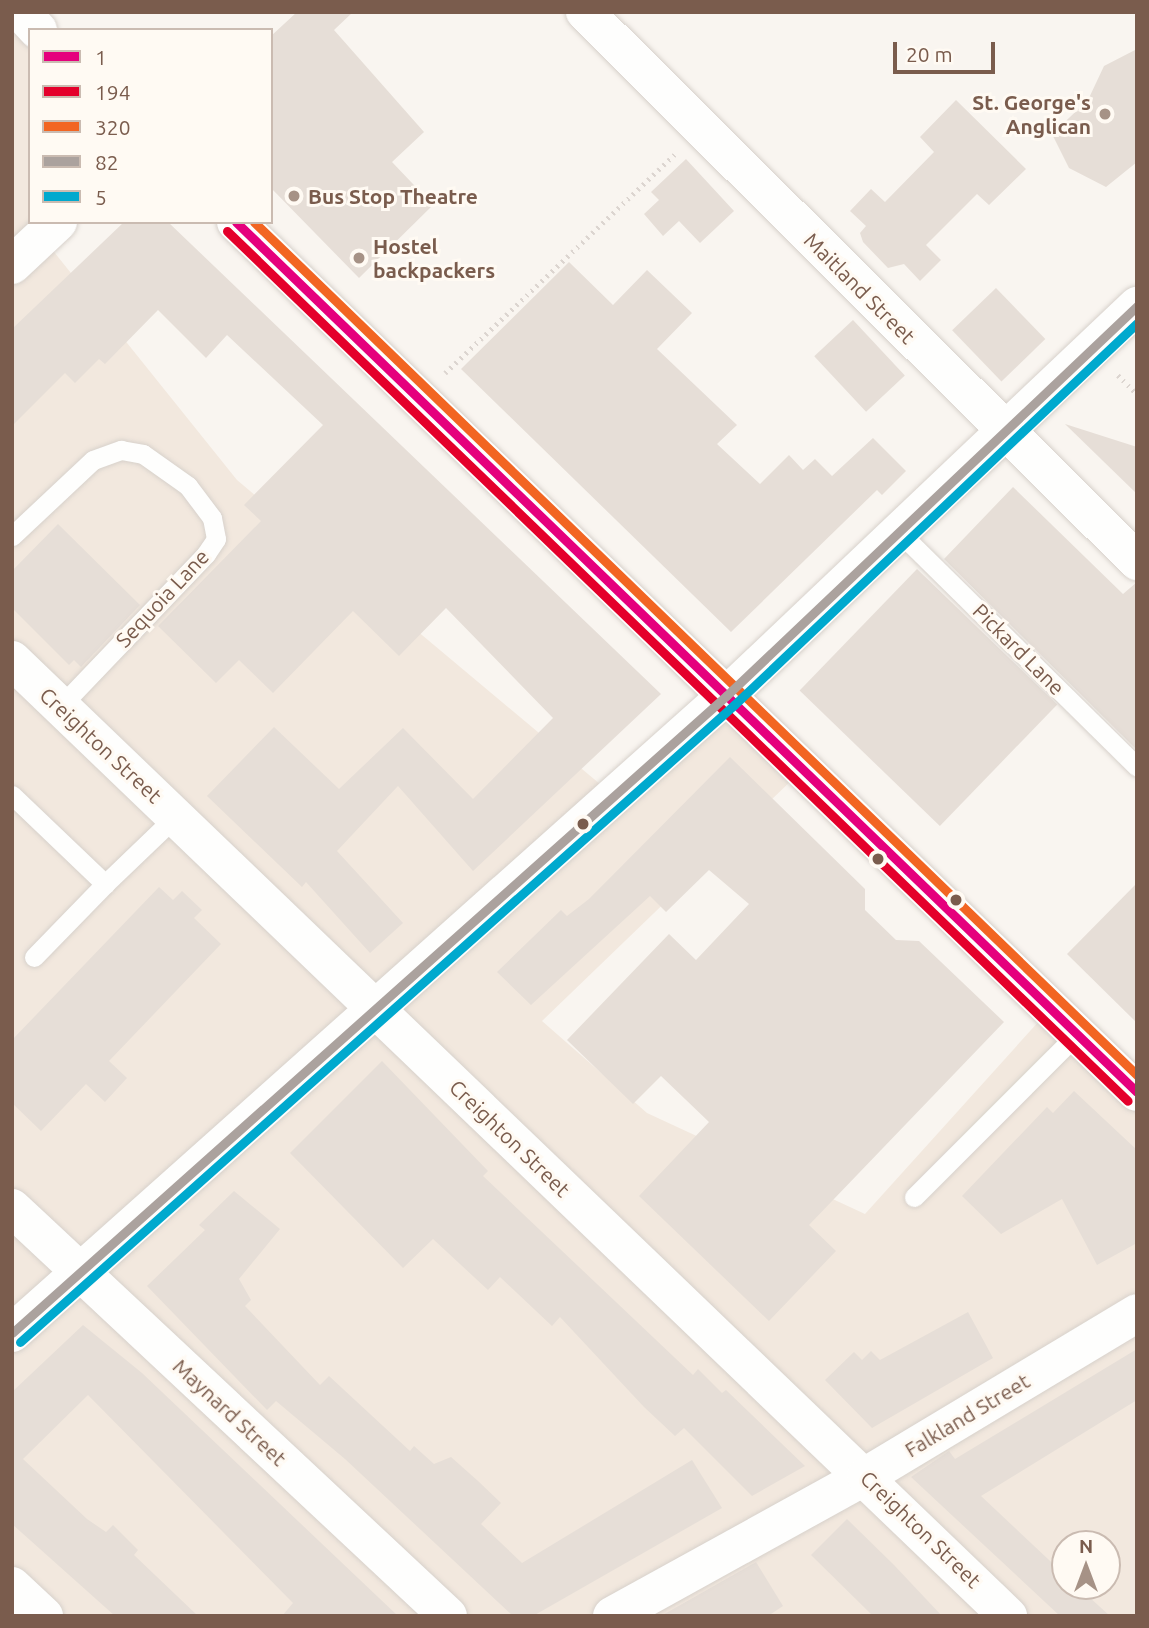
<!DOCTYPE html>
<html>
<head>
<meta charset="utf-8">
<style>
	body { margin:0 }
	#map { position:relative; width:1149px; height:1628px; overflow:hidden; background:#f9f5f0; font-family:Ubuntu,sans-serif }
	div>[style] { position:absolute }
	.residential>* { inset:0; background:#f2e8de }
	.building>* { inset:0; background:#e6ded7; transform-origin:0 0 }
	.path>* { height:4.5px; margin-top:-2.25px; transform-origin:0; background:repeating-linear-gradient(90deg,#dcd5d0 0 2px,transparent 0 7px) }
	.roads { filter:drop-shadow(0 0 2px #d7d1cb) drop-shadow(0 0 2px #d7d1cb) }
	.lane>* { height:19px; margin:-9.5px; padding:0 9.5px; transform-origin:9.5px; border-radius:9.5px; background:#fefefd }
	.street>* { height:38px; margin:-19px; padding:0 19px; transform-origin:19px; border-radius:19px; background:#fefefd }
	.secondary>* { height:38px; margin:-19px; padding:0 19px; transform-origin:19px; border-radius:19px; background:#fefefd }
	.bus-1>* { height:9px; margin:-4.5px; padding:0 4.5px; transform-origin:4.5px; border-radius:4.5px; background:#e5007d }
	.bus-2>* { height:9px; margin:-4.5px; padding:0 4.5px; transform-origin:4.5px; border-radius:4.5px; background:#e4002b }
	.bus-3>* { height:9px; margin:-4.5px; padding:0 4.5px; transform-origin:4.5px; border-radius:4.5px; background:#f26522 }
	.bus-4>* { height:9px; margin:-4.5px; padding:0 4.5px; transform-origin:4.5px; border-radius:4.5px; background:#aba29e }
	.bus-5>* { height:9px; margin:-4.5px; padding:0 4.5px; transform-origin:4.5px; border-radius:4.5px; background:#00a9ce }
	.dots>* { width:19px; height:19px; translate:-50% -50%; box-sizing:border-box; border:4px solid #fffaf3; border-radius:50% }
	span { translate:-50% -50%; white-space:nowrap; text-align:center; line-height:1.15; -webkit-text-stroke:6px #fffaf3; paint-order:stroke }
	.poi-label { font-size:21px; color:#7a5c4d; font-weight:700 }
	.right { translate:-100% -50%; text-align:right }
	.left { translate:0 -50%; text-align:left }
	.street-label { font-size:21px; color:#7a5c4d }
	.frame { position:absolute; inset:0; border:14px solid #7a5c4d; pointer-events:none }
	.legend { position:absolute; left:28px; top:28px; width:245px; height:196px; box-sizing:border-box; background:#fffaf3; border:2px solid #cabbb1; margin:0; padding:9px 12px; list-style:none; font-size:21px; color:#7a5c4d }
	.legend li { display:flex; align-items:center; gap:14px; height:35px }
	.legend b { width:35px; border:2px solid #cabbb1 }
	.north { position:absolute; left:1051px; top:1530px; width:70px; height:70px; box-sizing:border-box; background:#fffaf3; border:2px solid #cabbb1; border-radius:50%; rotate:0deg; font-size:19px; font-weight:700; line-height:28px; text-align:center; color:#7a5c4d }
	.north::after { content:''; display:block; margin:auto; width:24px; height:32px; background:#a69286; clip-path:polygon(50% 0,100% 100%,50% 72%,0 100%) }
	.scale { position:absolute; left:893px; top:42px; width:102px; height:32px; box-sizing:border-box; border:4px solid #7a5c4d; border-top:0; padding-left:9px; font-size:21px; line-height:24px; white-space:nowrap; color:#7a5c4d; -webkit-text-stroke:5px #fffaf3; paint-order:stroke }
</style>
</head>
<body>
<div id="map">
	<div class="residential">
		<i style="clip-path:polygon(evenodd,12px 12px,30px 30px,30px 222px,237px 480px,625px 805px,717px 694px,795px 777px,542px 1021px,647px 1113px,865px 1214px,1040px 1020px,1137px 1105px,1137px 1616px,12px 1616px,12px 12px,1065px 1544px,1107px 1544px,1107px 1586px,1065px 1586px,1065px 1544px)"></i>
	</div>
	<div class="building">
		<i style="clip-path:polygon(297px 12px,353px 12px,334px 30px,424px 132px,392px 162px,433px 205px,359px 278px,271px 188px,271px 36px)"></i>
		<i style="clip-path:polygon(1137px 49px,1137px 162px,1106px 187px,1069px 168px,1052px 134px,1088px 100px,1104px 66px)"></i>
		<i style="clip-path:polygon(956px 100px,1026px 169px,989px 205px,977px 194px,926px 245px,941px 260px,920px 281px,904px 264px,888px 268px,863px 242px,860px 233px,866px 226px,850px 211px,871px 189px,885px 202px,934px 152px,920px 137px)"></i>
		<i style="clip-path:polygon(686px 159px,734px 211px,700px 243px,679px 221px,663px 236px,644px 214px,659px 200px,651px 192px)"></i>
		<i style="clip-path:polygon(124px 222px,168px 222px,661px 694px,473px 871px,398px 786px,337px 851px,403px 923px,370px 953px,306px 882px,302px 887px,207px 796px,274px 727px,339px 789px,403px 728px,473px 799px,553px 718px,446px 608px,399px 656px,353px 611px,273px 693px,239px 660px,216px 683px,158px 626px,261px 521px,244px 505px,323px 425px,227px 335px,206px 358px,158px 310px,105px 364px,99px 359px,75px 383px,65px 373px,12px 426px,12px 329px)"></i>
		<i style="clip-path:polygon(569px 262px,613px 305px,647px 270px,692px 313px,657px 349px,737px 425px,717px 444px,760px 484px,789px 455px,803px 470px,815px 459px,832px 476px,873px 438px,906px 471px,882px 495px,877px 490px,731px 632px,461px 369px)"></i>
		<i style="left:996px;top:288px;width:71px;height:61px;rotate:46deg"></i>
		<i style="left:853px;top:320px;width:76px;height:53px;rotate:47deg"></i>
		<i style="clip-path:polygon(1065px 424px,1137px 447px,1137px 494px)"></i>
		<i style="clip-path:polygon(1013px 487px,1123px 594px,1137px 582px,1137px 750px,944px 559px)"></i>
		<i style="clip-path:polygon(58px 524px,140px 605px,81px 667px,74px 660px,69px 665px,12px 608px,12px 571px)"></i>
		<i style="left:917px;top:569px;width:195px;height:169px;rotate:44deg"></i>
		<i style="clip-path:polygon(730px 757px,865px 889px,865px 910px,896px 940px,919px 941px,1004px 1022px,809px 1225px,836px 1251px,769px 1321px,639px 1196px,709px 1122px,661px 1076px,633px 1104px,567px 1040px,669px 934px,696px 960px,749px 904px,709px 870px,666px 912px,650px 896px,531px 1005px,497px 972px,561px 910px,567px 916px,589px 899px)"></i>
		<i style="clip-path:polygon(1137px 883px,1137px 1023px,1067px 954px)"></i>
		<i style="clip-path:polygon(159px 887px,173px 900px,182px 891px,202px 910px,194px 918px,221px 944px,109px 1061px,127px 1078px,105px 1102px,86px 1084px,41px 1131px,12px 1103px,12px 1040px)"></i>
		<i style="clip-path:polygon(382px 1061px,488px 1171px,483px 1176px,693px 1375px,698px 1369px,722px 1393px,726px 1390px,805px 1466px,752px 1496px,684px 1428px,675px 1436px,644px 1407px,560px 1317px,552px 1326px,500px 1277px,488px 1290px,433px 1239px,403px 1268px,290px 1153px)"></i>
		<i style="clip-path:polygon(1074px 1091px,1137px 1150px,1137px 1243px,1097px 1265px,1062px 1199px,1001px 1234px,962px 1196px,1047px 1107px,1053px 1113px)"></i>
		<i style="clip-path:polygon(234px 1191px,280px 1229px,239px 1279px,251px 1300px,245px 1306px,320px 1385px,329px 1376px,410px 1451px,414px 1446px,434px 1464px,451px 1457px,478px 1481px,501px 1503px,481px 1524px,522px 1563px,692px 1460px,722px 1508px,533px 1616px,513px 1616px,345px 1459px,276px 1401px,267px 1410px,147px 1286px,205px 1230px,199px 1225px)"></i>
		<i style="clip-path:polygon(968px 1312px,993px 1358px,872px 1428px,825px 1380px,854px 1352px,862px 1360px,871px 1351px,880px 1360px)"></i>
		<i style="clip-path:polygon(83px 1325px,142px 1373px,398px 1616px,282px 1616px,293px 1603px,88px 1395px,23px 1459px,87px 1519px,106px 1532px,113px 1525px,138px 1550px,134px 1555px,198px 1616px,115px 1616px,12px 1524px,12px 1392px)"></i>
		<i style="clip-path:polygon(1137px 1349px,1137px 1400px,981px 1496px,1065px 1575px,1065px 1586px,1077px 1586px,1110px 1616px,1060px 1616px,911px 1477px,949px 1451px,955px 1459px)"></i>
		<i style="clip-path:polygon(847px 1519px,894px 1565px,942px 1616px,873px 1616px,811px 1555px)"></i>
		<i style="clip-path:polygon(756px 1562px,783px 1606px,768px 1616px,661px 1616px)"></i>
	</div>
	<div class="path">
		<i style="left:445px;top:373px;width:320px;rotate:-43.6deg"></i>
		<i style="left:1118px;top:375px;width:27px;rotate:45deg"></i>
	</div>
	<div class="roads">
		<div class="lane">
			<i style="left:899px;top:532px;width:334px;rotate:44.6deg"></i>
			<i style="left:12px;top:536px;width:111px;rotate:-43.2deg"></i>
			<i style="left:93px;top:460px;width:30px;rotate:-20deg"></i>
			<i style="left:121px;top:450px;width:22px;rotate:10deg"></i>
			<i style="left:143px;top:454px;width:55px;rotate:35.4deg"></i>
			<i style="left:188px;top:486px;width:40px;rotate:53deg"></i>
			<i style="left:212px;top:518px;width:21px;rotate:79deg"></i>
			<i style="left:216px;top:539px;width:18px;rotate:124deg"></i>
			<i style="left:206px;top:554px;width:211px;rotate:133.7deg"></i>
			<i style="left:12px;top:795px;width:129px;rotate:43.7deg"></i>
			<i style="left:105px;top:884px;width:98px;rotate:-43.8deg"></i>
			<i style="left:34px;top:957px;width:102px;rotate:-45.8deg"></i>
			<i style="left:914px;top:1197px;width:229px;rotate:-45deg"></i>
		</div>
		<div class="street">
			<i style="left:585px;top:12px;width:779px;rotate:44.84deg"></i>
			<i style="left:12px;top:265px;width:63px;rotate:-43.1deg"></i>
			<i style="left:12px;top:660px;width:1381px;rotate:43.83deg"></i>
			<i style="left:12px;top:1208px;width:597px;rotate:43.1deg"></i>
			<i style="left:12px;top:1586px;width:44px;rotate:43.2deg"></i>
			<i style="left:612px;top:1616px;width:290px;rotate:-28.9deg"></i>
			<i style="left:866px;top:1476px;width:316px;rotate:-31deg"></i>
		</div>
		<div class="secondary">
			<i style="left:21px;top:12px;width:25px;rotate:47deg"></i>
			<i style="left:236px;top:222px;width:1252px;rotate:44deg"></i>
			<i style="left:12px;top:1333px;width:957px;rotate:-41.74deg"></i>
			<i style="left:726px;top:696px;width:567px;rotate:-43.5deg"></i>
		</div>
	</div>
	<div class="bus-1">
		<i style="left:236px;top:222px;width:1252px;rotate:44deg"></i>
	</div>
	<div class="bus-2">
		<i style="left:227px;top:231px;width:1252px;rotate:44deg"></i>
	</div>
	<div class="bus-3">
		<i style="left:254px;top:222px;width:1228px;rotate:44.01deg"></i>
	</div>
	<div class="bus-4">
		<i style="left:12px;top:1333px;width:957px;rotate:-41.74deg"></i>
		<i style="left:726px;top:696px;width:567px;rotate:-43.5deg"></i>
	</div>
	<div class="bus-5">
		<i style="left:20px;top:1342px;width:957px;rotate:-41.74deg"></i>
		<i style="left:734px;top:705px;width:555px;rotate:-43.47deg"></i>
	</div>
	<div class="dots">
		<i style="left:1105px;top:114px;background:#a69286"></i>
		<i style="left:294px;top:196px;background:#a69286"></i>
		<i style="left:359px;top:258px;background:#a69286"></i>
		<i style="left:583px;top:824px;background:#7a5c4d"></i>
		<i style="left:878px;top:859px;background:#7a5c4d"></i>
		<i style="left:956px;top:900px;background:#7a5c4d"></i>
	</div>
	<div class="poi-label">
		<span class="right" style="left:1091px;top:114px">St. George's<br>Anglican</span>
		<span class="left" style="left:308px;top:196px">Bus Stop Theatre</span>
		<span class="left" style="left:373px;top:258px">Hostel<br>backpackers</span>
	</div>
	<div class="street-label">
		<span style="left:860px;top:288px;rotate:45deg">Maitland Street</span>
		<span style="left:162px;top:598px;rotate:-47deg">Sequoia Lane</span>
		<span style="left:1019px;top:649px;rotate:45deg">Pickard Lane</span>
		<span style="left:101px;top:745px;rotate:43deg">Creighton Street</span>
		<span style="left:510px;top:1138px;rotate:44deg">Creighton Street</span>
		<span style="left:230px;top:1412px;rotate:43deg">Maynard Street</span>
		<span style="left:967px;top:1415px;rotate:-31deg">Falkland Street</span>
		<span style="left:921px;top:1529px;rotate:44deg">Creighton Street</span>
	</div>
	<div class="frame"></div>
	<ul class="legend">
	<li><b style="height:9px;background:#e5007d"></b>1</li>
	<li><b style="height:9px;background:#e4002b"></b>194</li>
	<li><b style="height:9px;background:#f26522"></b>320</li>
	<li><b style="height:9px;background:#aba29e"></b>82</li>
	<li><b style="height:9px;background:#00a9ce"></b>5</li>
	</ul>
	<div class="north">N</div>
	<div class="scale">20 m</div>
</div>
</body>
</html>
